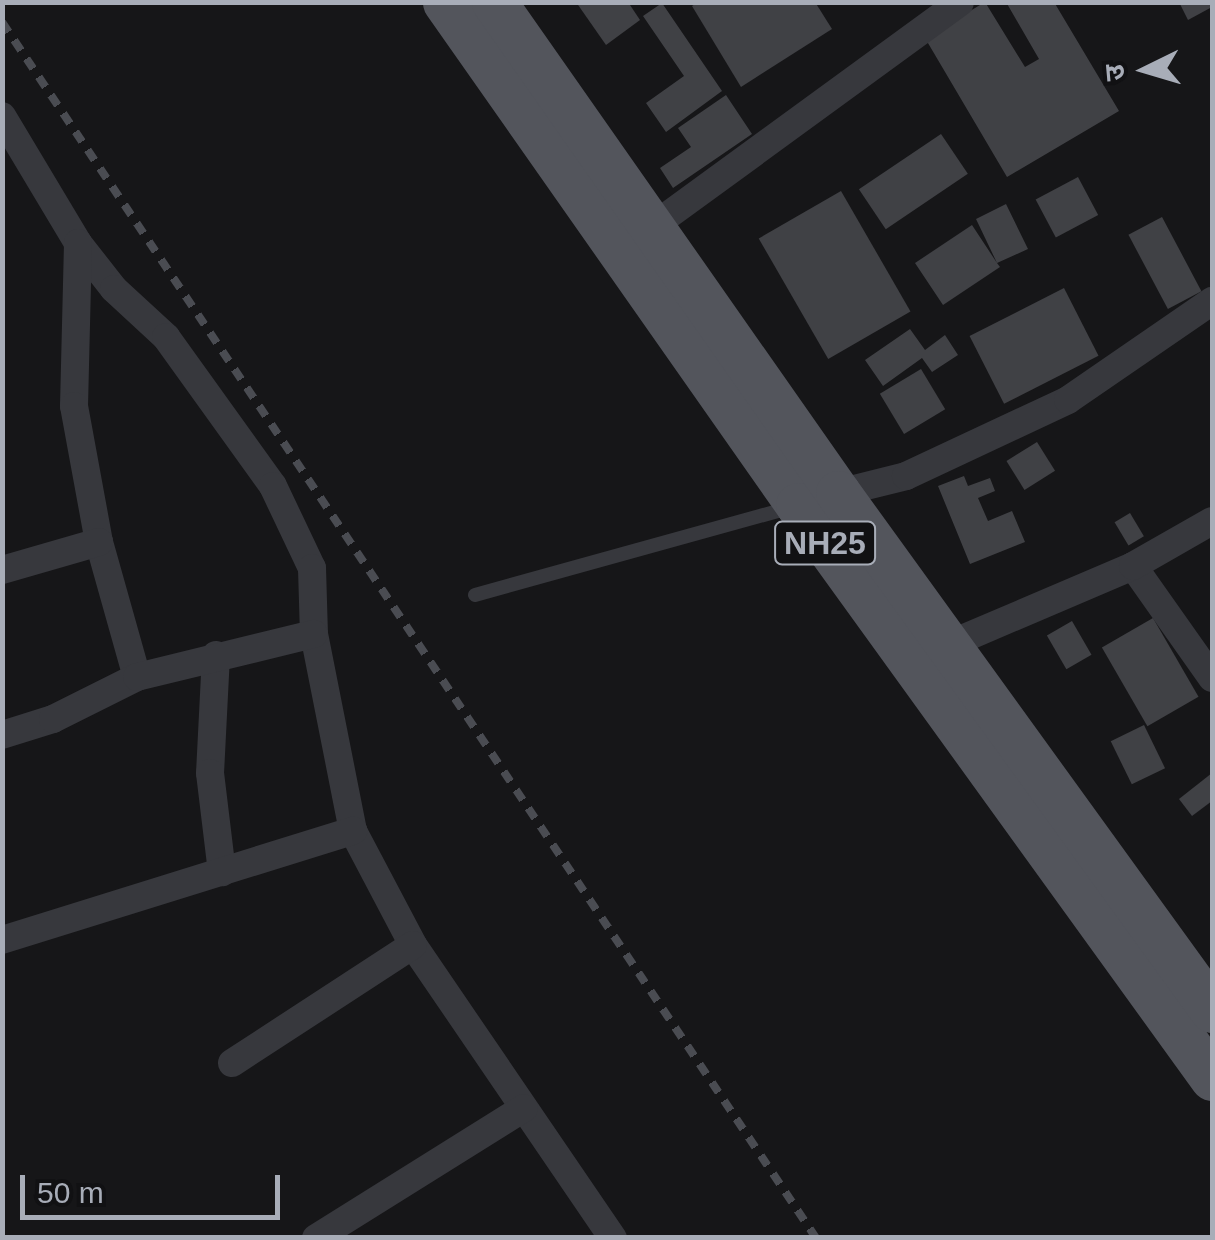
<!DOCTYPE html>
<html>
<head>
<meta charset="utf-8">
<style>
	body { margin:0 }
	#map { position:relative; width:1215px; height:1240px; overflow:hidden; background:#161618; font-family:Helvetica,"Noto Sans Devanagari",sans-serif }
	div>[style] { position:absolute }
	.building>* { inset:0; background:#404145; transform-origin:0 0 }
	.service>* { height:14px; margin:-7px; padding:0 7px; transform-origin:7px; border-radius:7px; background:#37383d }
	.minor>* { height:28px; margin:-14px; padding:0 14px; transform-origin:14px; border-radius:14px; background:#37383d }
	.primary>* { height:45px; margin:-22.5px; padding:0 22.5px; transform-origin:22.5px; border-radius:22.5px; background:#53555c }
	.rail>* { height:8px; margin-top:-4px; transform-origin:0; background:repeating-linear-gradient(90deg,#4a4c52 0 12px,transparent 0 22px) }
	span { translate:-50% -50%; white-space:nowrap; text-align:center; line-height:1.15; -webkit-text-stroke:9px #111113; paint-order:stroke }
	.shield-label span { padding:2px 8px; background:#111113; border:2px solid; border-radius:8px; -webkit-text-stroke-width:0 }
	.shield-label { font-size:32px; color:#a8adb8; font-weight:700 }
	.frame { position:absolute; inset:0; border:5px solid #a8adb8; pointer-events:none }
	.north { position:absolute; left:1095px; top:20px; width:100px; height:100px; -webkit-text-stroke:8px #111113; paint-order:stroke; rotate:265deg; font-size:28px; font-weight:700; line-height:40px; text-align:center; color:#a8adb8 }
	.north::after { content:''; display:block; margin:auto; width:35px; height:45px; background:#a8adb8; clip-path:polygon(50% 0,100% 100%,50% 72%,0 100%) }
	.scale { position:absolute; left:20px; top:1175px; width:260px; height:45px; box-sizing:border-box; border:5px solid #a8adb8; border-top:0; padding-left:12px; font-size:30px; line-height:35px; white-space:nowrap; color:#a8adb8; -webkit-text-stroke:8px #111113; paint-order:stroke }
</style>
</head>
<body>
<div id="map">
	<div class="building">
		<i style="clip-path:polygon(576px 2px,628px 2px,640px 20px,606px 45px)"></i>
		<i style="clip-path:polygon(698px 2px,815px 2px,832px 29px,741px 87px,692px 6px)"></i>
		<i style="clip-path:polygon(985px 2px,1025px 67px,1039px 59px,1006px 2px,1054px 2px,1119px 111px,1007px 177px,925px 38px)"></i>
		<i style="clip-path:polygon(1179px 2px,1212px 2px,1212px 7px,1188px 20px)"></i>
		<i style="clip-path:polygon(662px 3px,722px 91px,666px 132px,646px 103px,684px 76px,643px 16px)"></i>
		<i style="clip-path:polygon(726px 95px,752px 134px,673px 188px,660px 168px,691px 147px,678px 128px)"></i>
		<i style="left:941px;top:134px;width:48px;height:99px;rotate:56deg"></i>
		<i style="left:1078px;top:177px;width:43px;height:48px;rotate:62deg"></i>
		<i style="left:841px;top:191px;width:139px;height:95px;rotate:60deg"></i>
		<i style="clip-path:polygon(1006px 204px,1028px 249px,997px 263px,1000px 267px,943px 305px,915px 263px,972px 225px,997px 263px,976px 219px)"></i>
		<i style="left:1162px;top:217px;width:84px;height:38px;rotate:62deg"></i>
		<i style="left:1064px;top:288px;width:76px;height:106px;rotate:63deg"></i>
		<i style="clip-path:polygon(910px 329px,925px 350px,945px 335px,958px 355px,932px 372px,922px 358px,883px 386px,865px 360px)"></i>
		<i style="left:921px;top:369px;width:47px;height:48px;rotate:59deg"></i>
		<i style="left:1037px;top:442px;width:34px;height:36px;rotate:58deg"></i>
		<i style="clip-path:polygon(964px 476px,968px 486px,990px 478px,995px 491px,978px 498px,988px 521px,1012px 511px,1025px 542px,970px 564px,938px 486px)"></i>
		<i style="left:1130px;top:513px;width:27px;height:18px;rotate:59deg"></i>
		<i style="left:1153px;top:618px;width:91px;height:59px;rotate:60deg"></i>
		<i style="left:1072px;top:621px;width:39px;height:29px;rotate:60deg"></i>
		<i style="left:1144px;top:725px;width:48px;height:37px;rotate:64deg"></i>
		<i style="clip-path:polygon(1212px 773px,1212px 801px,1192px 816px,1179px 799px)"></i>
	</div>
	<div class="service">
		<i style="left:475px;top:595px;width:329px;rotate:-15.5deg"></i>
	</div>
	<div class="minor">
		<i style="left:2px;top:116px;width:148px;rotate:59.1deg"></i>
		<i style="left:78px;top:243px;width:58px;rotate:52deg"></i>
		<i style="left:114px;top:289px;width:71px;rotate:42.7deg"></i>
		<i style="left:166px;top:337px;width:183px;rotate:54.3deg"></i>
		<i style="left:273px;top:486px;width:91px;rotate:64.6deg"></i>
		<i style="left:312px;top:568px;width:66px;rotate:88.3deg"></i>
		<i style="left:314px;top:634px;width:201px;rotate:78.8deg"></i>
		<i style="left:353px;top:831px;width:129px;rotate:62.2deg"></i>
		<i style="left:413px;top:945px;width:355px;rotate:55.7deg"></i>
		<i style="left:652px;top:227px;width:381px;rotate:-36.1deg"></i>
		<i style="left:78px;top:243px;width:163px;rotate:91.4deg"></i>
		<i style="left:74px;top:406px;width:138px;rotate:79.6deg"></i>
		<i style="left:99px;top:542px;width:140px;rotate:74.3deg"></i>
		<i style="left:838px;top:493px;width:70px;rotate:-14deg"></i>
		<i style="left:906px;top:476px;width:179px;rotate:-25.1deg"></i>
		<i style="left:1068px;top:400px;width:175px;rotate:-34.5deg"></i>
		<i style="left:1133px;top:566px;width:137px;rotate:54.8deg"></i>
		<i style="left:2px;top:570px;width:101px;rotate:-16.1deg"></i>
		<i style="left:948px;top:645px;width:201px;rotate:-23.1deg"></i>
		<i style="left:1133px;top:566px;width:91px;rotate:-29.7deg"></i>
		<i style="left:216px;top:655px;width:118px;rotate:92.9deg"></i>
		<i style="left:210px;top:773px;width:100px;rotate:83.1deg"></i>
		<i style="left:2px;top:735px;width:53px;rotate:-17.4deg"></i>
		<i style="left:53px;top:719px;width:94px;rotate:-26.6deg"></i>
		<i style="left:137px;top:677px;width:182px;rotate:-13.7deg"></i>
		<i style="left:2px;top:940px;width:368px;rotate:-17.3deg"></i>
		<i style="left:232px;top:1063px;width:216px;rotate:-33.1deg"></i>
		<i style="left:316px;top:1238px;width:245px;rotate:-32deg"></i>
	</div>
	<div class="primary">
		<i style="left:445px;top:2px;width:615px;rotate:54.94deg"></i>
		<i style="left:798px;top:505px;width:707px;rotate:54.15deg"></i>
		<i style="left:494px;top:2px;width:600px;rotate:54.98deg"></i>
		<i style="left:838px;top:493px;width:638px;rotate:54.12deg"></i>
	</div>
	<div class="rail">
		<i style="left:2px;top:22px;width:1463px;rotate:56.2deg"></i>
	</div>
	<div class="shield-label">
		<span style="left:825px;top:543px">NH25</span>
	</div>
	<div class="frame"></div>
	<div class="north">उ</div>
	<div class="scale">50 m</div>
</div>
</body>
</html>
